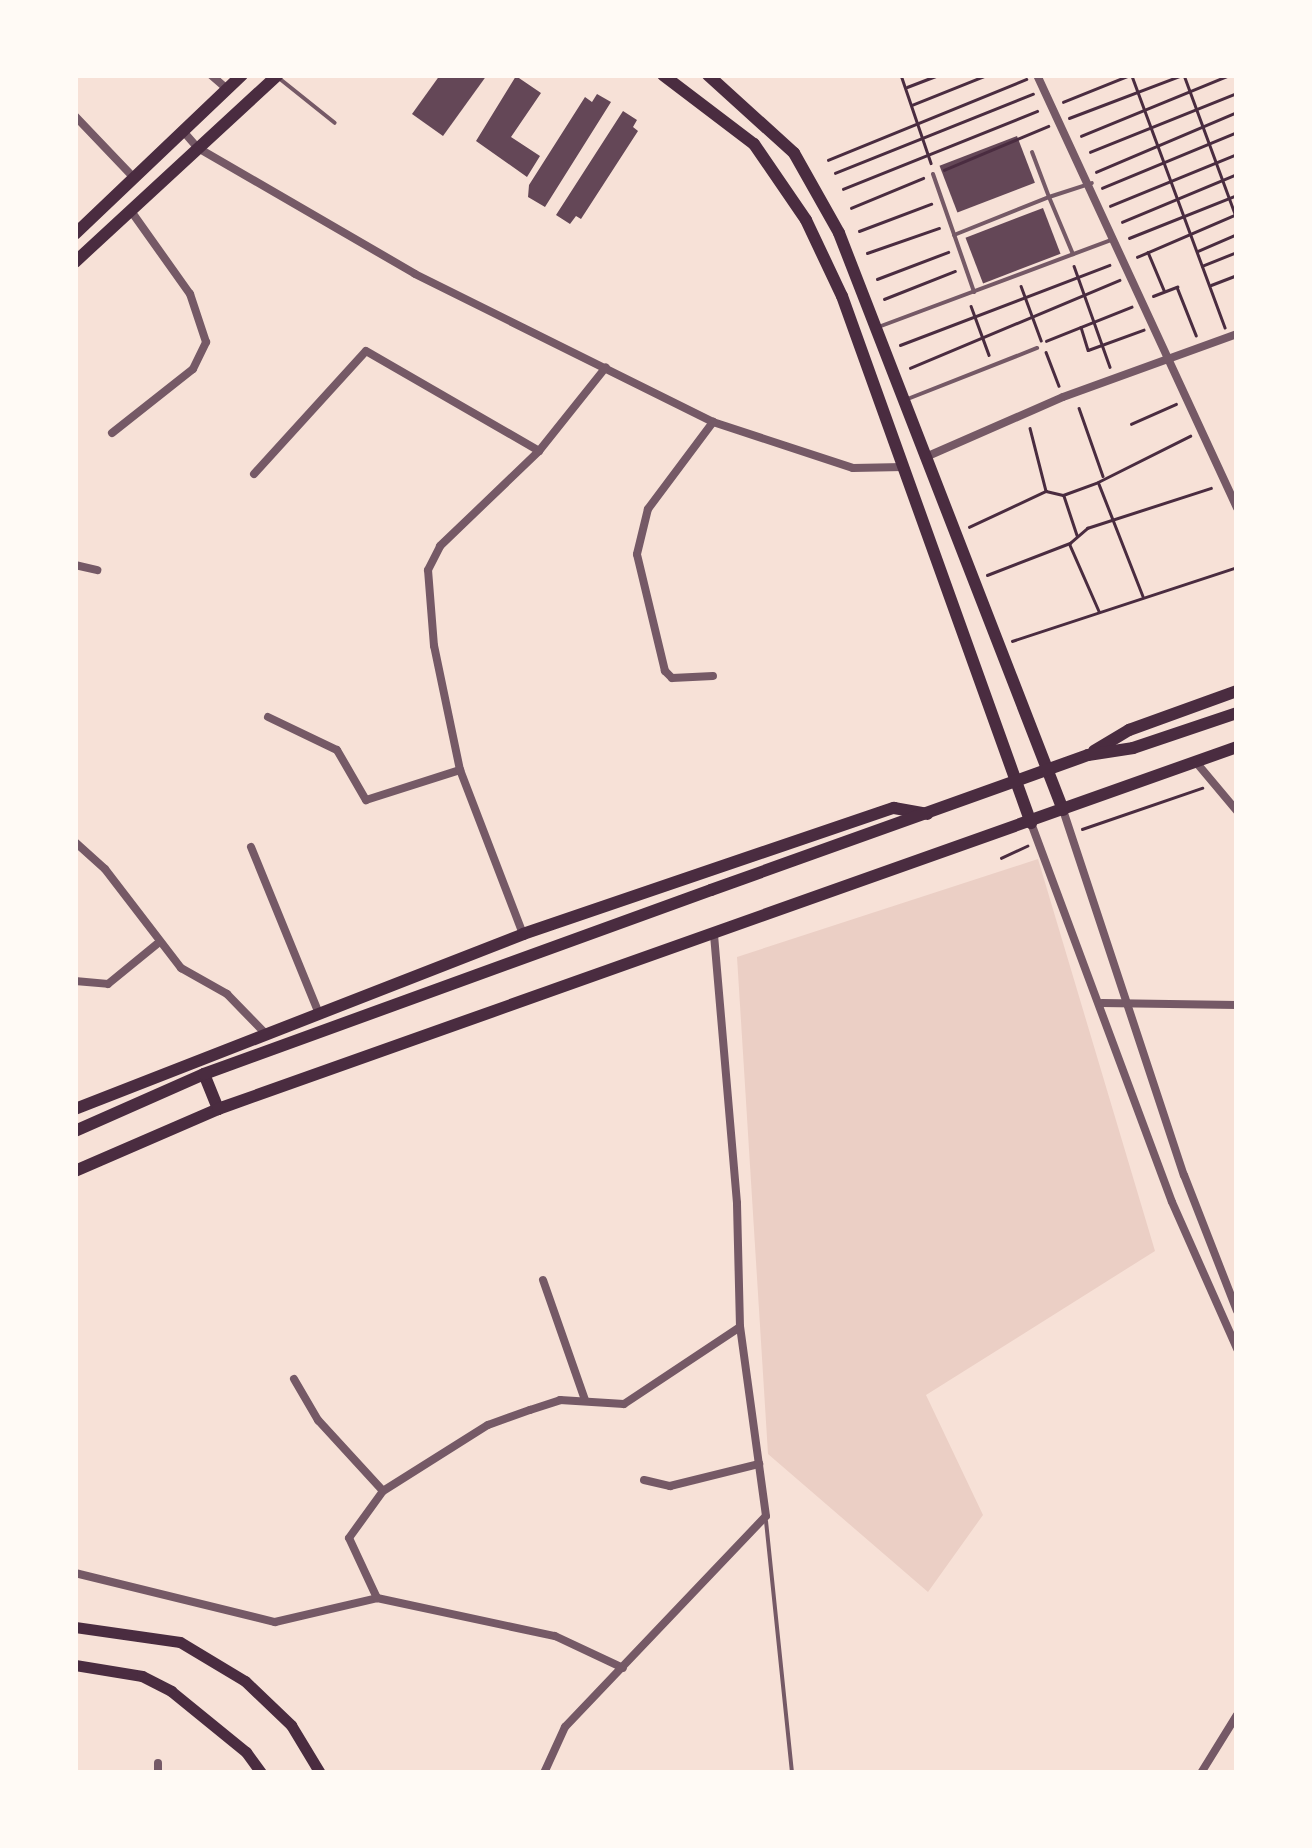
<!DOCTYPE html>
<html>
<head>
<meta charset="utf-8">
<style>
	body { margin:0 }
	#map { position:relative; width:1312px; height:1848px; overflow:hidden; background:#f7e1d7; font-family:Ubuntu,sans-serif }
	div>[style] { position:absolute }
	.green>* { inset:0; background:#ebcfc5 }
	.building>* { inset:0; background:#644757; transform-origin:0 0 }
	.path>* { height:2.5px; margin:-1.25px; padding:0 1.25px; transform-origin:1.25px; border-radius:1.25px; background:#4a2c40 }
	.service>* { height:4px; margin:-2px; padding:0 2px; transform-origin:2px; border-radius:2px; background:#755966 }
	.minor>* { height:8px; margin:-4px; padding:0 4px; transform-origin:4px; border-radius:4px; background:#755966 }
	.secondary>* { height:11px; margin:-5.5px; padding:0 5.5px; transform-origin:5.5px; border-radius:5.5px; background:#4a2c40 }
	.primary>* { height:12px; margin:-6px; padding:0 6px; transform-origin:6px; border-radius:6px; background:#4a2c40 }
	span { translate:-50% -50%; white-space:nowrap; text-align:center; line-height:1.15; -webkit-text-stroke:10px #fffaf5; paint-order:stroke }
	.frame { position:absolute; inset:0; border:78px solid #fffaf5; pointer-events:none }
</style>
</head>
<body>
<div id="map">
	<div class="green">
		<i style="clip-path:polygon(1038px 859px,1155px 1251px,926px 1395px,983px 1515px,928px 1592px,768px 1454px,737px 957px)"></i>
	</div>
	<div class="building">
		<i style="clip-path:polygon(440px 75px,487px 75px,443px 136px,412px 114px)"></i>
		<i style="clip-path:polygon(516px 76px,541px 93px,511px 137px,540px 156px,527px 177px,476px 141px)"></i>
		<i style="clip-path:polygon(597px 94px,611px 102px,545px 207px,528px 197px,529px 185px,585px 97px,592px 102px)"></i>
		<i style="clip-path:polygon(623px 111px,637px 120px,633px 127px,638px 131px,581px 219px,576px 216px,570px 224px,556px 215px)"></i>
		<i style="left:1017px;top:136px;width:50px;height:83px;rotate:69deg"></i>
		<i style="left:1043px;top:208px;width:49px;height:83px;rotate:69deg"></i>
	</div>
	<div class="path">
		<i style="left:901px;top:75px;width:93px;rotate:71.2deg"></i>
		<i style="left:1184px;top:75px;width:153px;rotate:69.8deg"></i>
		<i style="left:1235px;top:75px;width:5px;rotate:68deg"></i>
		<i style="left:1132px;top:76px;width:268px;rotate:69.7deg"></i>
		<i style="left:907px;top:87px;width:33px;rotate:-21deg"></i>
		<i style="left:1063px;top:102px;width:72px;rotate:-21.9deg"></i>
		<i style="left:912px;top:105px;width:81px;rotate:-21.8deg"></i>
		<i style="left:1069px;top:118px;width:121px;rotate:-20.8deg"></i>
		<i style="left:1081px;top:136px;width:161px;rotate:-22.3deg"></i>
		<i style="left:1090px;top:152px;width:158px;rotate:-21.9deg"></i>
		<i style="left:828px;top:160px;width:214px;rotate:-22.2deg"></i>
		<i style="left:944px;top:170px;width:113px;rotate:-22.9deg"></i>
		<i style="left:1096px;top:172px;width:153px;rotate:-23.1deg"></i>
		<i style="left:835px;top:173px;width:213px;rotate:-21.8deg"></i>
		<i style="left:1102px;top:188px;width:146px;rotate:-22.5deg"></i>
		<i style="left:843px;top:189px;width:209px;rotate:-21.9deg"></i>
		<i style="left:1110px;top:206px;width:137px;rotate:-22.3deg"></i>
		<i style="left:851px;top:208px;width:78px;rotate:-22.6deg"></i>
		<i style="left:1122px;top:222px;width:125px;rotate:-22.7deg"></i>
		<i style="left:859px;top:231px;width:77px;rotate:-20.6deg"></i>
		<i style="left:1129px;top:238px;width:116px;rotate:-21.7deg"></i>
		<i style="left:1198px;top:251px;width:43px;rotate:-23.6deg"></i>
		<i style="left:1148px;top:252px;width:41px;rotate:67.2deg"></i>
		<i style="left:867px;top:253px;width:76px;rotate:-19.1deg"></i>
		<i style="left:1137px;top:257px;width:109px;rotate:-23.3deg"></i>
		<i style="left:1074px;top:266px;width:107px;rotate:70.4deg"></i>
		<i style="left:1202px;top:266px;width:38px;rotate:-22deg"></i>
		<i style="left:877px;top:279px;width:76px;rotate:-20.8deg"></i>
		<i style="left:1211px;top:285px;width:28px;rotate:-21deg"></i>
		<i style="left:1021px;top:286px;width:58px;rotate:69.7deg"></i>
		<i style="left:1153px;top:296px;width:26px;rotate:-21deg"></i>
		<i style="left:1177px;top:287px;width:52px;rotate:68.4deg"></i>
		<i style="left:884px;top:299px;width:76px;rotate:-21.5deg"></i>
		<i style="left:971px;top:306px;width:52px;rotate:69.8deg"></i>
		<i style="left:1081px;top:327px;width:24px;rotate:73deg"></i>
		<i style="left:1088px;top:350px;width:59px;rotate:-20deg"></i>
		<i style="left:1046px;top:341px;width:92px;rotate:-21.8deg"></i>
		<i style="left:900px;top:345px;width:224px;rotate:-20.9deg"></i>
		<i style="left:1046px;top:352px;width:36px;rotate:69deg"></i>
		<i style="left:910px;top:368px;width:227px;rotate:-22.8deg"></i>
		<i style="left:1079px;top:408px;width:72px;rotate:70.6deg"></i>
		<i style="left:1131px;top:424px;width:49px;rotate:-24deg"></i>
		<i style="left:1030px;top:428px;width:65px;rotate:75.7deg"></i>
		<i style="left:1099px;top:484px;width:120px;rotate:68.6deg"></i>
		<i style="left:1064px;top:496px;width:41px;rotate:71.6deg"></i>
		<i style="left:969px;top:527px;width:85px;rotate:-25.1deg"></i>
		<i style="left:1046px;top:491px;width:17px;rotate:13deg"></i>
		<i style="left:1063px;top:495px;width:37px;rotate:-20deg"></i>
		<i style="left:1098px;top:482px;width:103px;rotate:-26.6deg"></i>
		<i style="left:1070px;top:545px;width:72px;rotate:66.3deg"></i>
		<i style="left:987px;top:575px;width:89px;rotate:-21.1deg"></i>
		<i style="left:1070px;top:543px;width:23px;rotate:-41deg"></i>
		<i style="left:1087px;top:528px;width:130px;rotate:-17.9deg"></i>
		<i style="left:1012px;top:641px;width:237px;rotate:-18.2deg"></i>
		<i style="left:1082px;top:829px;width:127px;rotate:-18.9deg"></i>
		<i style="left:1001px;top:858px;width:29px;rotate:-25deg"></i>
	</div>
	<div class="service">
		<i style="left:280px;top:79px;width:70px;rotate:38.7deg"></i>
		<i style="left:1032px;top:152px;width:48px;rotate:69.3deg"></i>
		<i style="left:1049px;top:197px;width:45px;rotate:-18deg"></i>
		<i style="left:933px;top:174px;width:125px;rotate:70.8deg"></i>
		<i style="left:954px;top:235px;width:102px;rotate:-21.8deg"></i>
		<i style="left:1049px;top:197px;width:62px;rotate:67.2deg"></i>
		<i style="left:881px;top:326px;width:246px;rotate:-20.5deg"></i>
		<i style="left:905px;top:400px;width:142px;rotate:-21.5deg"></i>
		<i style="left:766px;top:1521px;width:253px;rotate:84.1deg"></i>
	</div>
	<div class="minor">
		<i style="left:211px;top:75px;width:21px;rotate:41deg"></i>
		<i style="left:1037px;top:75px;width:477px;rotate:65.2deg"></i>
		<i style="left:75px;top:116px;width:84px;rotate:46.4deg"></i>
		<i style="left:183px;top:131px;width:23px;rotate:49deg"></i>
		<i style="left:198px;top:148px;width:251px;rotate:30.1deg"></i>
		<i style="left:415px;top:274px;width:333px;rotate:26.4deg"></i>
		<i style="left:713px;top:422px;width:147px;rotate:18.2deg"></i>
		<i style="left:853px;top:468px;width:50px;rotate:-1.1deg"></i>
		<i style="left:112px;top:433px;width:103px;rotate:-38.3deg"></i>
		<i style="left:193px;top:369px;width:30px;rotate:-64deg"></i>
		<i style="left:206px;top:342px;width:51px;rotate:-108.4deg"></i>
		<i style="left:190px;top:294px;width:102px;rotate:-125.4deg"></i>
		<i style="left:928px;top:456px;width:147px;rotate:-23.6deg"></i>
		<i style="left:1063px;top:397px;width:185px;rotate:-19.9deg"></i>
		<i style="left:254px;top:474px;width:166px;rotate:-47.7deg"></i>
		<i style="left:366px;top:351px;width:200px;rotate:30deg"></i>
		<i style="left:75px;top:565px;width:23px;rotate:13deg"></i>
		<i style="left:713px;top:676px;width:41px;rotate:177.2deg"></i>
		<i style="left:672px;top:678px;width:10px;rotate:-135deg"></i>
		<i style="left:665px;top:671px;width:120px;rotate:-103.5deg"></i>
		<i style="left:637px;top:554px;width:46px;rotate:-76.3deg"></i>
		<i style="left:648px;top:509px;width:109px;rotate:-53.2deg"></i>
		<i style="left:268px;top:717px;width:76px;rotate:25.6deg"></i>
		<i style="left:337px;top:750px;width:58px;rotate:59.9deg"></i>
		<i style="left:366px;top:800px;width:99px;rotate:-17.7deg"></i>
		<i style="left:1195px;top:761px;width:65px;rotate:50deg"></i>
		<i style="left:1063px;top:810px;width:385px;rotate:71.7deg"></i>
		<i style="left:1184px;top:1175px;width:146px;rotate:68.7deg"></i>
		<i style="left:1031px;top:823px;width:404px;rotate:69.6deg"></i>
		<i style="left:1172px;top:1202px;width:161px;rotate:66.1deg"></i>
		<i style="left:75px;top:842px;width:40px;rotate:42deg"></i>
		<i style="left:105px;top:869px;width:125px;rotate:52.5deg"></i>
		<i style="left:181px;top:968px;width:53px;rotate:29.5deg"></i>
		<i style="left:227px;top:994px;width:52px;rotate:45.8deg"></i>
		<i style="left:251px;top:847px;width:177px;rotate:67.8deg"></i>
		<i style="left:523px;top:934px;width:176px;rotate:-111deg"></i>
		<i style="left:460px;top:770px;width:127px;rotate:-101.8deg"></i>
		<i style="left:434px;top:646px;width:76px;rotate:-94.5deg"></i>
		<i style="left:428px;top:570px;width:27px;rotate:-63deg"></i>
		<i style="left:440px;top:546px;width:137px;rotate:-43.8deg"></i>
		<i style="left:539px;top:451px;width:107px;rotate:-51.4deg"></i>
		<i style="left:75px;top:981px;width:33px;rotate:5deg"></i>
		<i style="left:108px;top:984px;width:63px;rotate:-39.2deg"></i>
		<i style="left:1102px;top:1003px;width:135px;rotate:0.8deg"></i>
		<i style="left:543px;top:1280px;width:127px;rotate:70.7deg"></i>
		<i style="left:294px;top:1379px;width:48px;rotate:59.7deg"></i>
		<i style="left:318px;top:1420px;width:96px;rotate:47.5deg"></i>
		<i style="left:383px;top:1491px;width:124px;rotate:-32.2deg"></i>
		<i style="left:488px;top:1425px;width:45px;rotate:-19.7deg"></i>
		<i style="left:530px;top:1410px;width:32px;rotate:-18deg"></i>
		<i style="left:560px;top:1400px;width:64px;rotate:3.6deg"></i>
		<i style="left:624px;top:1404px;width:139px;rotate:-33.6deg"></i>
		<i style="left:644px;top:1480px;width:27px;rotate:13deg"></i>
		<i style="left:670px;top:1486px;width:92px;rotate:-13.9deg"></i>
		<i style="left:75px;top:1573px;width:206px;rotate:13.8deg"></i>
		<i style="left:275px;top:1622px;width:105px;rotate:-13.2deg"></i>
		<i style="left:377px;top:1598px;width:182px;rotate:12.1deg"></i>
		<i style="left:555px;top:1636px;width:75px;rotate:25.2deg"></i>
		<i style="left:377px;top:1598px;width:66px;rotate:-115deg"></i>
		<i style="left:349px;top:1538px;width:58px;rotate:-54.1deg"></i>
		<i style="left:158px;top:1763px;width:10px;rotate:90deg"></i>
		<i style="left:544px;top:1773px;width:51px;rotate:-65.5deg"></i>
		<i style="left:565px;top:1727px;width:291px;rotate:-46.4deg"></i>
		<i style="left:766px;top:1516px;width:191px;rotate:-97.8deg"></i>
		<i style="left:740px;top:1327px;width:124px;rotate:-91.4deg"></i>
		<i style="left:737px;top:1203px;width:271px;rotate:-94.9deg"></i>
		<i style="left:1201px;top:1773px;width:68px;rotate:-58.2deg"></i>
	</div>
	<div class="secondary">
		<i style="left:75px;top:1627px;width:106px;rotate:8.1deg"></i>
		<i style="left:180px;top:1642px;width:76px;rotate:31deg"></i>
		<i style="left:245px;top:1681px;width:64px;rotate:43.7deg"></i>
		<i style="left:291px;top:1725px;width:56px;rotate:58.9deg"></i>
		<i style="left:75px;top:1665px;width:68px;rotate:9.3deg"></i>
		<i style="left:142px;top:1676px;width:33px;rotate:27deg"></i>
		<i style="left:171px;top:1691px;width:97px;rotate:39.1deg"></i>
		<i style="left:246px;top:1752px;width:26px;rotate:54deg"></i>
	</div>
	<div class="primary">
		<i style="left:663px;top:75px;width:114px;rotate:37.2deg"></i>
		<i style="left:754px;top:144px;width:92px;rotate:55.6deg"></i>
		<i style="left:806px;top:220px;width:84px;rotate:64.7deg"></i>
		<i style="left:842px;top:296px;width:560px;rotate:70.27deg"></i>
		<i style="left:708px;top:75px;width:116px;rotate:42.2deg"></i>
		<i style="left:794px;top:153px;width:92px;rotate:60.6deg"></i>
		<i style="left:839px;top:233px;width:619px;rotate:68.78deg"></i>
		<i style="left:75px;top:234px;width:231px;rotate:-43.6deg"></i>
		<i style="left:75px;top:262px;width:276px;rotate:-42.7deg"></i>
		<i style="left:1094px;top:751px;width:41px;rotate:-31deg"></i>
		<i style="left:1129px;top:730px;width:115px;rotate:-19.9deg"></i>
		<i style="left:204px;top:1074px;width:38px;rotate:68deg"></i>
		<i style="left:75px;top:1109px;width:481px;rotate:-21.3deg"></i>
		<i style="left:523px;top:934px;width:392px;rotate:-18.8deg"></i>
		<i style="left:894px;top:808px;width:34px;rotate:10deg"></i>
		<i style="left:75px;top:1131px;width:141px;rotate:-23.8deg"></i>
		<i style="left:204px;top:1074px;width:539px;rotate:-19.95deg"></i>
		<i style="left:711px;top:890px;width:400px;rotate:-19.7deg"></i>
		<i style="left:1088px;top:755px;width:46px;rotate:-8.8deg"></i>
		<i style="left:1133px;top:748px;width:110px;rotate:-18.6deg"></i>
		<i style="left:75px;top:1171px;width:156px;rotate:-23.4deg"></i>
		<i style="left:218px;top:1109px;width:1081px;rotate:-19.56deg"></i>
	</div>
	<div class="frame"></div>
</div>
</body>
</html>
